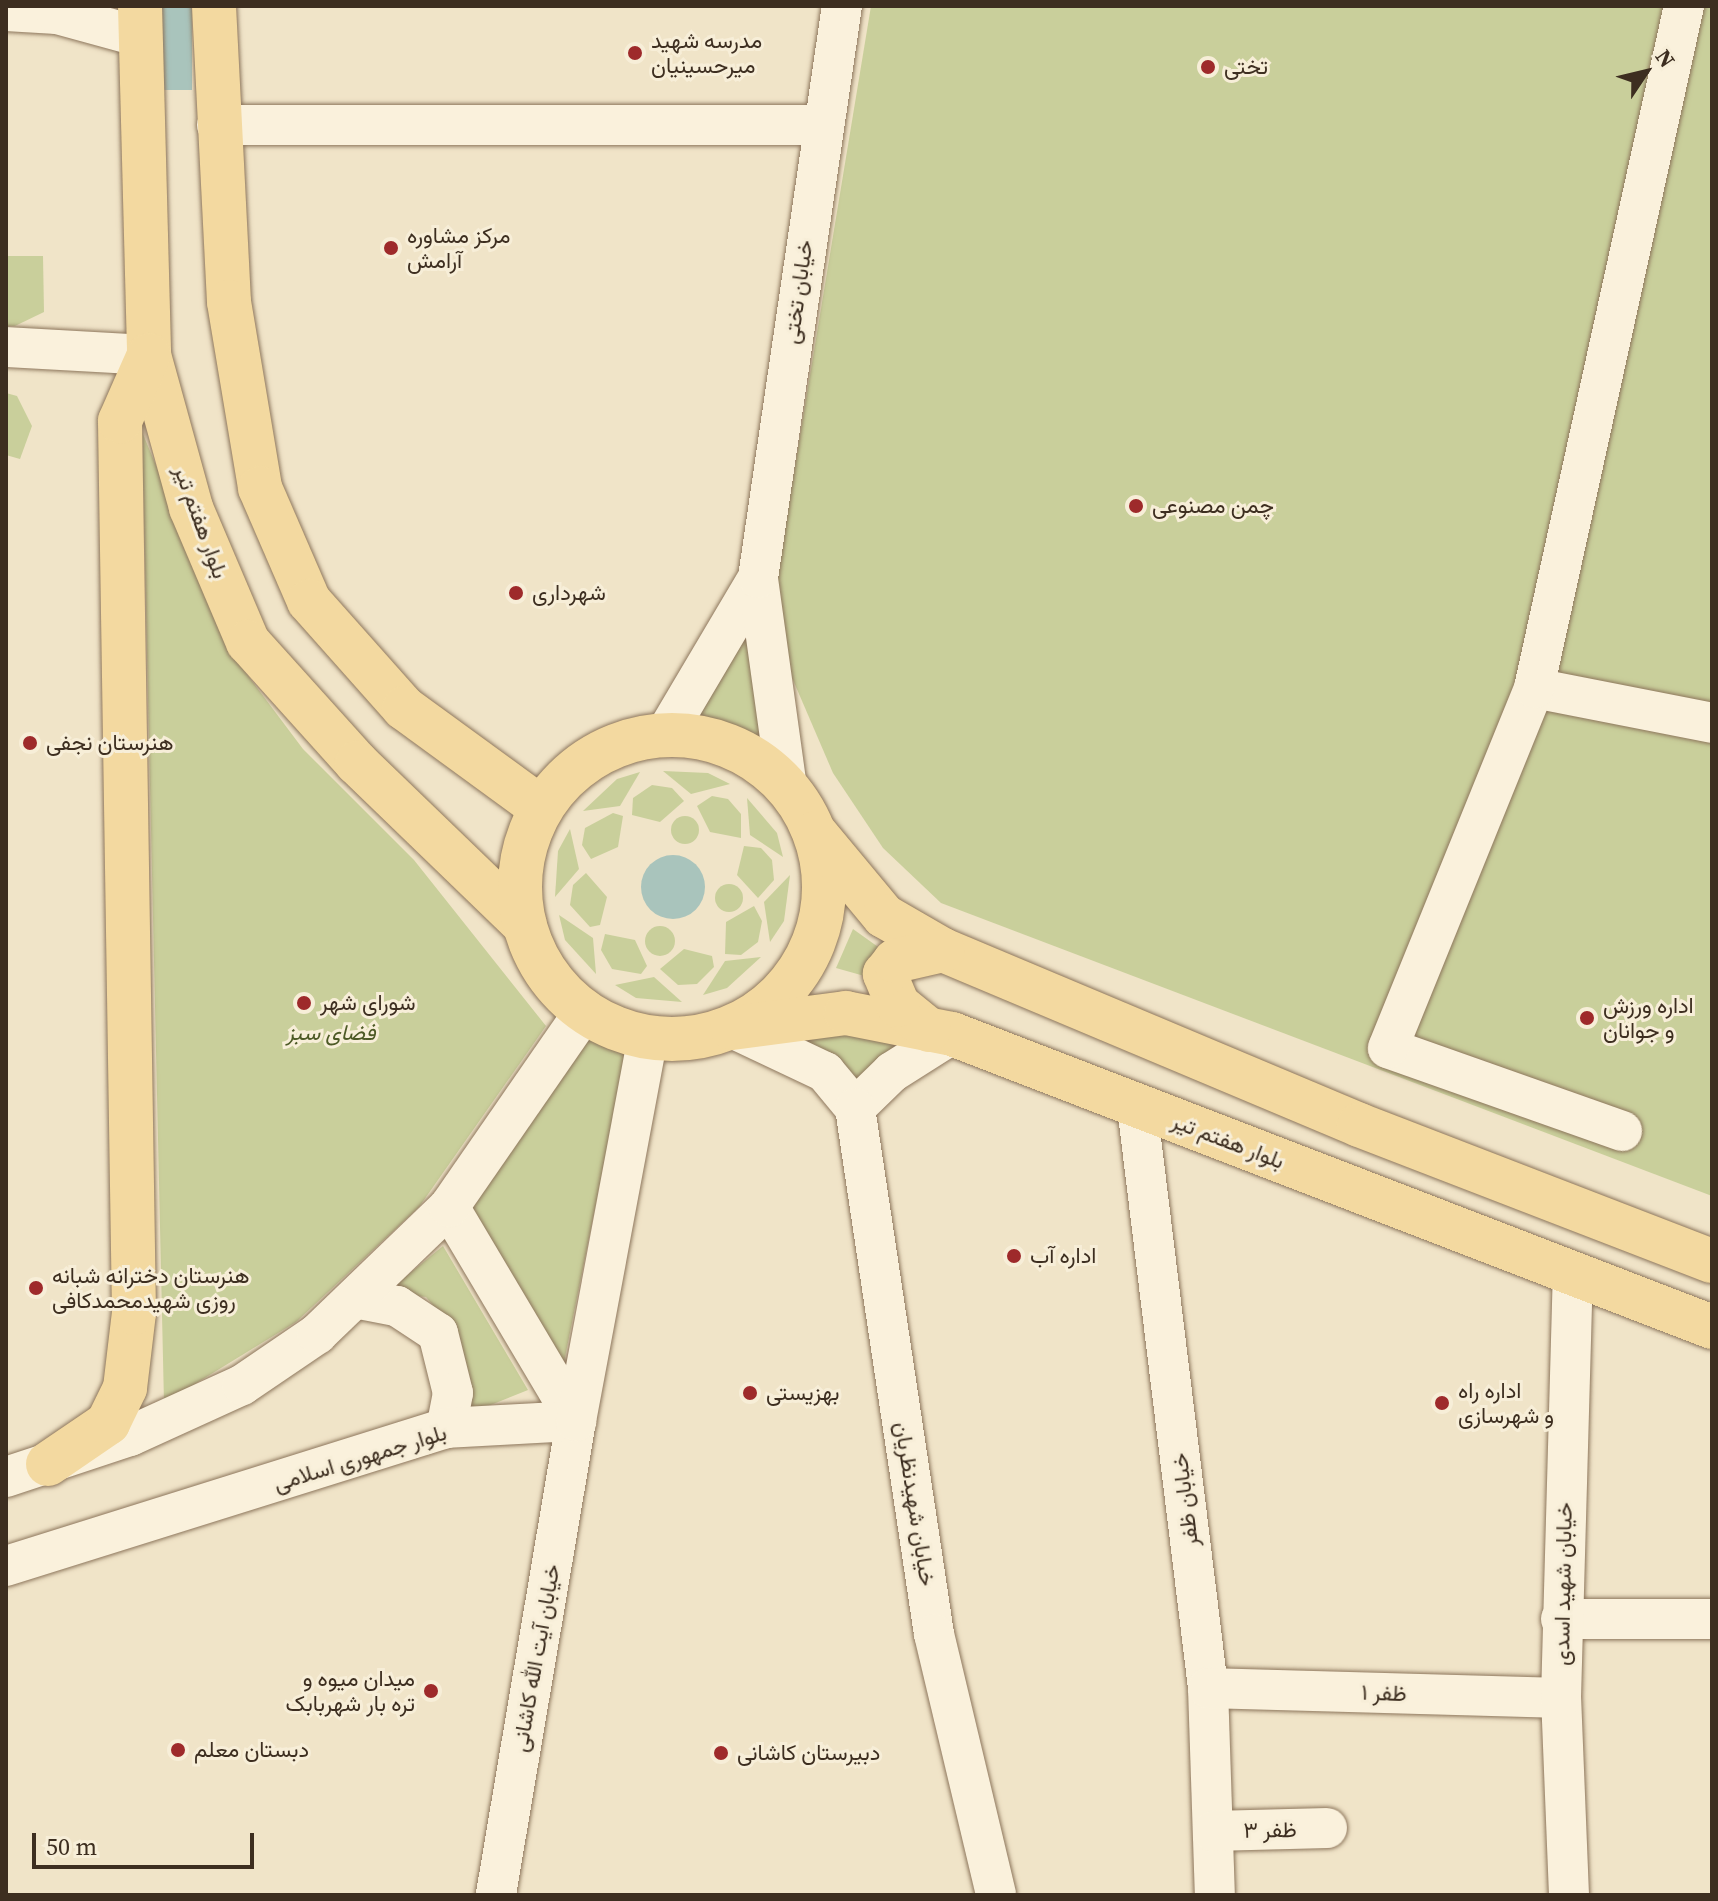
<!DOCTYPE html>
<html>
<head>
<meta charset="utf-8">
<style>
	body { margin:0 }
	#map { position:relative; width:1718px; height:1901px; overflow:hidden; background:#f0e4c8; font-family:"Source Serif 4",Vazirmatn,serif }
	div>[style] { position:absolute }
	.green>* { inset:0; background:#c9cf9b }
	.round { border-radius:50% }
	.water>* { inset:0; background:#a9c4bc; transform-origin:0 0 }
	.roads { filter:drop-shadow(0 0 2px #8d765c) drop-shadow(0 0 2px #8d765c) }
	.minor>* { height:40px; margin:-20px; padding:0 20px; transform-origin:20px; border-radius:20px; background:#faf1dc }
	.major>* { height:44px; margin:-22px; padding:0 22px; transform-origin:22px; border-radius:22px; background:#f3d9a0 }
	.major>.ring { margin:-22px; padding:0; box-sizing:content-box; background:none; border:44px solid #f3d9a0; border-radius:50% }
	.dots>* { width:22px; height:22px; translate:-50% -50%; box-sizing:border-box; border:4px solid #f7eed8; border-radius:50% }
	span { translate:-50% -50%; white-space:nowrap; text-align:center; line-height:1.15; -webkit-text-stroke:6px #f7eed8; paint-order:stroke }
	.poi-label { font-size:22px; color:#3d2e20 }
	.left { translate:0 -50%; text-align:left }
	.right { translate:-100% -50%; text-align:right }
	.street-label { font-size:22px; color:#3d2e20 }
	.park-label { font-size:22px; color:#4d5a26; font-style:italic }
	.frame { position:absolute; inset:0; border:8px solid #3d2e20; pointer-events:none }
	.north { position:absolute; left:1606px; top:32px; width:80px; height:80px; -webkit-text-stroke:6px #f7eed8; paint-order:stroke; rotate:55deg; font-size:22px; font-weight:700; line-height:32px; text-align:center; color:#3d2e20 }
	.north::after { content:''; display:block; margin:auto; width:28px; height:36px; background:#3d2e20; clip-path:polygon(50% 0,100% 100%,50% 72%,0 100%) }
	.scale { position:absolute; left:32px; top:1833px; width:222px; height:36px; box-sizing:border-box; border:4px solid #3d2e20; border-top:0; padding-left:10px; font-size:24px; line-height:28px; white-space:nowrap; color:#3d2e20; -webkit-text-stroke:6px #f7eed8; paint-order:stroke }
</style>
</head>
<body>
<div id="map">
	<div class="green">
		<i style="clip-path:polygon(871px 6px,1712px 6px,1712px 1196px,941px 903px,883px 848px,833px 773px,790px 673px,776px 581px)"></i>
		<i style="clip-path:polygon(6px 256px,43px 256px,44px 312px,15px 326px,6px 326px)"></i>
		<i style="clip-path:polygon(6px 393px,17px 396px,32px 426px,20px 459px,6px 455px)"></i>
		<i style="clip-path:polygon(142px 432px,240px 665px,303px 749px,414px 860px,546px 1026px,419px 1207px,296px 1322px,164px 1403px)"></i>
		<i style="clip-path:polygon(755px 594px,781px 776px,754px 752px,711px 734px,674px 729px)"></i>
		<i style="clip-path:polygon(663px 771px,708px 773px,730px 784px,691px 794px)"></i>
		<i style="clip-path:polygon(640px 772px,620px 806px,583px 811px,617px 779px)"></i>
		<i style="clip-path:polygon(652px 785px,672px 788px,684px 801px,660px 822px,632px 815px,633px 798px)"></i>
		<i style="clip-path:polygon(712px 796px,728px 799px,741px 814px,741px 838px,710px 832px,697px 806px)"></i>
		<i style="clip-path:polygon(747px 798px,777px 833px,783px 857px,750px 835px)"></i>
		<i style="clip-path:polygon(613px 813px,623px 816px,618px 847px,591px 859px,582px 845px,585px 828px)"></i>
		<i class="round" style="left:671px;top:816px;width:28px;height:28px"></i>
		<i style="clip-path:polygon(570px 829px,579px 869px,555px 897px,558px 851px)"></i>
		<i style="clip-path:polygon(744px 846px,761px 848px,772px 860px,774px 880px,758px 898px,737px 875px)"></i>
		<i style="clip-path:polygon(586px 873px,607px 897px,600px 925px,590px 927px,570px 905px,573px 885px)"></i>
		<i style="clip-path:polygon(790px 875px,784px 921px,770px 942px,764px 902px)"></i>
		<i class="round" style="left:715px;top:884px;width:28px;height:28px"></i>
		<i style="clip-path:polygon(754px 906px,762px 921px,758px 942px,741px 955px,725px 954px,726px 922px)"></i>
		<i style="clip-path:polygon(559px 915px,593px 938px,596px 974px,565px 940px)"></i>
		<i class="round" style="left:645px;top:926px;width:30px;height:30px"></i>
		<i style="clip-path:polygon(853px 929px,881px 949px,875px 979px,836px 968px)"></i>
		<i style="clip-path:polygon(605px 934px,635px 940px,647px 966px,641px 974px,612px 969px,601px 950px)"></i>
		<i style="clip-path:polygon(684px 949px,712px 956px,714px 967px,697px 984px,678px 985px,660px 969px)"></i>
		<i style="clip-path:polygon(761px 957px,727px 988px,703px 995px,725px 961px)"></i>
		<i style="clip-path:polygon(654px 977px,682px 1002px,636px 998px,615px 985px)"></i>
		<i style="clip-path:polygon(842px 1028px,920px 1036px,859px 1081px,774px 1038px)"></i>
		<i style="clip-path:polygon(594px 1032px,627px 1050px,562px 1372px,457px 1212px)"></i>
		<i style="clip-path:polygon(443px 1246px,528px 1390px,468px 1414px,448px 1323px,426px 1297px,387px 1292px)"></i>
	</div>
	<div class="water">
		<i style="left:155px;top:6px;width:37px;height:84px"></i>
		<i class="round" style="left:641px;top:855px;width:64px;height:64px"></i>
	</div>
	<div class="roads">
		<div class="minor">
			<i style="left:6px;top:11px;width:51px;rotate:3.4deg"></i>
			<i style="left:57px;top:14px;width:87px;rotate:15.3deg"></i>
			<i style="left:217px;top:125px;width:605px"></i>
			<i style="left:6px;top:347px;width:143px;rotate:3.2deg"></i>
			<i style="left:1534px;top:688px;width:181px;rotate:11.1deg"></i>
			<i style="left:665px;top:735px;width:182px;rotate:-59.4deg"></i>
			<i style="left:787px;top:788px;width:212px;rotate:-97.9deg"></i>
			<i style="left:758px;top:578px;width:578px;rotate:-81.65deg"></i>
			<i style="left:732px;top:1028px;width:103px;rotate:25.3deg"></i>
			<i style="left:825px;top:1072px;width:47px;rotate:50.2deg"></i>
			<i style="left:855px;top:1108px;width:52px;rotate:-44.2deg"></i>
			<i style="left:892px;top:1072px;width:71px;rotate:-32.3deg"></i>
			<i style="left:1137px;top:1106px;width:586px;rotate:83.04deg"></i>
			<i style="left:1208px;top:1688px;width:207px;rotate:88.1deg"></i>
			<i style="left:855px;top:1108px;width:532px;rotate:81.46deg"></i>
			<i style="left:934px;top:1634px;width:268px;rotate:76.6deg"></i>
			<i style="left:1622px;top:1131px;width:248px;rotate:-160.5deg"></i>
			<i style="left:1388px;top:1048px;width:388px;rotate:-67.9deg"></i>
			<i style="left:1534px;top:688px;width:698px;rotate:-77.6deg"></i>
			<i style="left:449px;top:1207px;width:249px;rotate:59.3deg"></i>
			<i style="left:576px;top:1421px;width:481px;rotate:99.6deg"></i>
			<i style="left:360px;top:1299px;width:38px;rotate:11deg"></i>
			<i style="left:397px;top:1306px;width:49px;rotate:33.4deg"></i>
			<i style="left:438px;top:1333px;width:62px;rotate:76deg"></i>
			<i style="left:453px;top:1393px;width:36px;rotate:101deg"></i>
			<i style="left:6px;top:1477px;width:131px;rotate:-18.3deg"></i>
			<i style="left:130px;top:1436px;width:123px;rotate:-24.5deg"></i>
			<i style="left:242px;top:1385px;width:91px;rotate:-34.2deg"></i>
			<i style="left:317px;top:1334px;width:183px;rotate:-43.9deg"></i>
			<i style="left:449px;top:1207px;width:237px;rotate:-55.3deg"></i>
			<i style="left:6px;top:1566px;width:461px;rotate:-17.4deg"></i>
			<i style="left:446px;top:1428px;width:130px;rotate:-3.1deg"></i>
			<i style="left:576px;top:1421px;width:390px;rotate:-79.4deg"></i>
			<i style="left:1561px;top:1619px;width:151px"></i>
			<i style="left:1208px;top:1688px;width:353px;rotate:1.6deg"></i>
			<i style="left:1213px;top:1831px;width:114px;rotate:-1.5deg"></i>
			<i style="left:1569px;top:1895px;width:197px;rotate:-92.3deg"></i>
			<i style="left:1561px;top:1698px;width:424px;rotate:-88.4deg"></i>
		</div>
		<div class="major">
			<i style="left:140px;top:6px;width:349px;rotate:88.5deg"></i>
			<i style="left:149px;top:355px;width:159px;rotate:74.6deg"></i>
			<i style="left:191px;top:508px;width:146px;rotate:67deg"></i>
			<i style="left:248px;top:642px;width:163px;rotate:48deg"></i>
			<i style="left:357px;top:763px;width:233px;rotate:44deg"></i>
			<i style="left:214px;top:6px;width:296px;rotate:87.1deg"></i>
			<i style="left:229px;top:302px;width:189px;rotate:80.5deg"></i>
			<i style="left:260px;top:488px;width:123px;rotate:66.6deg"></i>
			<i style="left:309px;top:601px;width:143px;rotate:48.4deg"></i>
			<i style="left:404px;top:708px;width:170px;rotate:36.1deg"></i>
			<i class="ring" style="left:520px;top:735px;width:260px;height:260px"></i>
			<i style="left:815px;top:833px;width:108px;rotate:50.3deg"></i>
			<i style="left:884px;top:916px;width:68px;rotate:30deg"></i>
			<i style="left:943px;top:950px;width:451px;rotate:22.8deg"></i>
			<i style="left:1359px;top:1125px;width:378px;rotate:21.1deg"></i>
			<i style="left:732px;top:1028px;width:115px;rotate:-7.5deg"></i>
			<i style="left:846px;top:1013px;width:108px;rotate:11.2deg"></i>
			<i style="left:952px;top:1034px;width:815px;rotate:21.08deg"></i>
			<i style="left:929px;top:1030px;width:40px;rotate:-141deg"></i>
			<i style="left:898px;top:1005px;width:34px;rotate:-113deg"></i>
			<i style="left:885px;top:974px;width:16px;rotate:-52deg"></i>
			<i style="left:895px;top:961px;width:49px;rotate:-12.9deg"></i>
			<i style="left:48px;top:1464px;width:73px;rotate:-34.3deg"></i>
			<i style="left:108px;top:1423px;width:39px;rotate:-64deg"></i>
			<i style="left:125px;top:1388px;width:76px;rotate:-83.2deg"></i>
			<i style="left:134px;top:1313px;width:892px;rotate:-90.9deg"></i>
			<i style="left:120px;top:421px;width:72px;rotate:-66.3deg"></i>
		</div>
	</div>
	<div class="dots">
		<i style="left:635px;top:53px;background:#9e2a2b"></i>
		<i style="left:1208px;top:67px;background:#9e2a2b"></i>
		<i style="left:391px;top:248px;background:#9e2a2b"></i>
		<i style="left:1136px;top:506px;background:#9e2a2b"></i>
		<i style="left:516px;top:593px;background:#9e2a2b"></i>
		<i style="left:30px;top:743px;background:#9e2a2b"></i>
		<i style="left:304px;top:1003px;background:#9e2a2b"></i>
		<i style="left:1587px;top:1018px;background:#9e2a2b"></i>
		<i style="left:1014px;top:1256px;background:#9e2a2b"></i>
		<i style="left:36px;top:1288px;background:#9e2a2b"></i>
		<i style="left:750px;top:1393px;background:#9e2a2b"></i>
		<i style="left:1442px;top:1403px;background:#9e2a2b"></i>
		<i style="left:431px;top:1691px;background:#9e2a2b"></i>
		<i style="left:178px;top:1750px;background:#9e2a2b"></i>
		<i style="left:721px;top:1753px;background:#9e2a2b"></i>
	</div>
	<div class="poi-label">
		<span class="left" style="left:651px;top:53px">مدرسه شهید<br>میرحسینیان</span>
		<span class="left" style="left:1224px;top:67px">تختی</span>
		<span class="left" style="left:407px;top:248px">مرکز مشاوره<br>آرامش</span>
		<span class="left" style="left:1152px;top:506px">چمن مصنوعی</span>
		<span class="left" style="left:532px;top:593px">شهرداری</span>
		<span class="left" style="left:46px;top:743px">هنرستان نجفی</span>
		<span class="left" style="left:320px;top:1003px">شورای شهر</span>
		<span class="left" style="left:1603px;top:1018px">اداره ورزش<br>و جوانان</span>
		<span class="left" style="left:1030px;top:1256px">اداره آب</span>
		<span class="left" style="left:52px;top:1288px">هنرستان دخترانه شبانه<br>روزی شهیدمحمدکافی</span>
		<span class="left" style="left:1458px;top:1403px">اداره راه<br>و شهرسازی</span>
		<span class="left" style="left:766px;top:1393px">بهزیستی</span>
		<span class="right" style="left:415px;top:1691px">میدان میوه و<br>تره بار شهربابک</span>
		<span class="left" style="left:194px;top:1750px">دبستان معلم</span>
		<span class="left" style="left:737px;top:1753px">دبیرستان کاشانی</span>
	</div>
	<div class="street-label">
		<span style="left:798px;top:292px;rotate:-82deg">خیابان تختی</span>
		<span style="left:201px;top:522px;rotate:70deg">بلوار هفتم تیر</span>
		<span style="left:1228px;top:1141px;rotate:21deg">بلوار هفتم تیر</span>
		<span style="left:360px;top:1458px;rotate:-17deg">بلوار جمهوری اسلامی</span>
		<span style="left:1185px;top:1500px;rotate:-97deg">خیابان ظفر</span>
		<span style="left:915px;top:1504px;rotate:81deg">خیابان شهیدنظریان</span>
		<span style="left:1563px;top:1584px;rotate:-89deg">خیابان شهید اسدی</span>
		<span style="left:536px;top:1658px;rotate:-80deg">خیابان آیت الله کاشانی</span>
		<span style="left:1384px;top:1693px;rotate:2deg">ظفر ۱</span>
		<span style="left:1270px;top:1830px;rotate:-1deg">ظفر ۳</span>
	</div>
	<div class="park-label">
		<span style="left:331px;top:1033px">فضای سبز</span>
	</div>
	<div class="frame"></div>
	<div class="north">N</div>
	<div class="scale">50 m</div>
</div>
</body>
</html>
